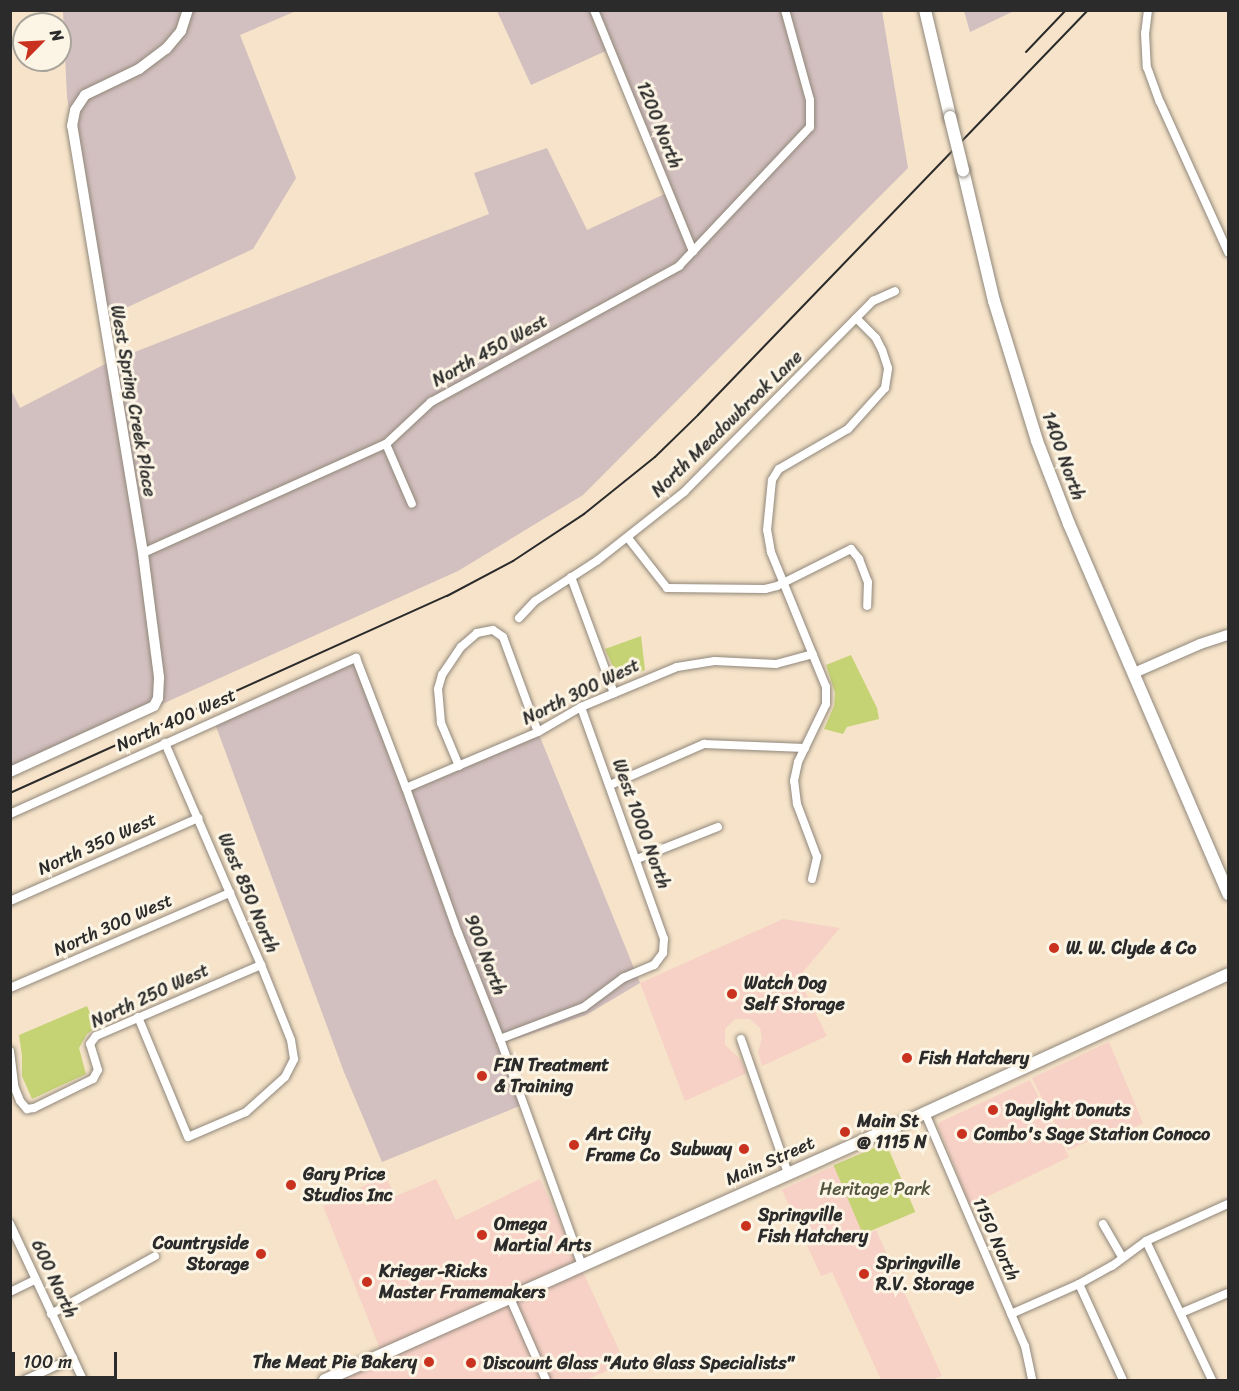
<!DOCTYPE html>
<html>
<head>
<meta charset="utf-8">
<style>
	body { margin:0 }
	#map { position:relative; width:1239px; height:1391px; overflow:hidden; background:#f6e3c9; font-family:Sriracha,sans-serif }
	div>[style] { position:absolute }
	.built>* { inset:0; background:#f7d1c6 }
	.industrial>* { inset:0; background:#d2bfbf }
	.green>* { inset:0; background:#c5d375; transform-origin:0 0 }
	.roads { filter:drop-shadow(0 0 2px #90877a) drop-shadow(0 0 2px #90877a) }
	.minor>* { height:8px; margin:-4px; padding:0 4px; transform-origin:4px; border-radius:4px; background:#fff }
	.tertiary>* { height:10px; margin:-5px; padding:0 5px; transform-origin:5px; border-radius:5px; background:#fff }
	.secondary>* { height:12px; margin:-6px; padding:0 6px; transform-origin:6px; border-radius:6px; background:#fff }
	.primary>* { height:12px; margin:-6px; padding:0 6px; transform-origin:6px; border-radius:6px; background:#fff }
	.rail>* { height:2px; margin:-1px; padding:0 1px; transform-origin:1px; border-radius:1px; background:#2b2b2b }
	.bridges { filter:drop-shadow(0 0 2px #90877a) drop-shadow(0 0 2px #90877a) }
	.secondary-bridge>* { height:12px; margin:-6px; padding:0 6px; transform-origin:6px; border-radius:6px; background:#fff }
	.dots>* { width:16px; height:16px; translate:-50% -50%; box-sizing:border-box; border:3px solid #fcf5e5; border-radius:50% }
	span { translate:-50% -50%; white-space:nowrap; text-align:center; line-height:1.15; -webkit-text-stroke:6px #fcf5e5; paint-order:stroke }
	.street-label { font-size:18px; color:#2b2b2b }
	.poi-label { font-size:18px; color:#2b2b2b; font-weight:700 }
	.left { translate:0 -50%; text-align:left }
	.right { translate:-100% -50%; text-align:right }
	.park-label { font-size:18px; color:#52553e }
	.frame { position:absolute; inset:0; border:12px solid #2b2b2b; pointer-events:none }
	.north { position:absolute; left:12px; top:12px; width:60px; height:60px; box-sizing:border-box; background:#fcf5e5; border:2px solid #a8a49b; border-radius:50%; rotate:66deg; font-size:16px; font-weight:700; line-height:24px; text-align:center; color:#2b2b2b }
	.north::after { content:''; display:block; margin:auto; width:21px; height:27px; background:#c8321e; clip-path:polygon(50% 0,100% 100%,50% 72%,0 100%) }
	.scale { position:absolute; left:12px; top:1352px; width:105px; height:27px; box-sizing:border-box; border:3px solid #2b2b2b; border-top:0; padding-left:8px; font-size:18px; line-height:21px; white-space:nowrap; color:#2b2b2b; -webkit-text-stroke:4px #fcf5e5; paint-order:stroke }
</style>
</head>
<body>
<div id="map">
	<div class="built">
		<i style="clip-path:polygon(783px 919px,840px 928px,798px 978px,827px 1036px,762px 1066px,758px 1052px,762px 1038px,760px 1028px,750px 1019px,735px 1019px,725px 1029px,725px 1045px,741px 1060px,747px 1073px,685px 1101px,640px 983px)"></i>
		<i style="clip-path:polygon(1109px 1042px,1143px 1123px,1116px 1136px,1113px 1131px,1068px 1150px,1032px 1078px)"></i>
		<i style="clip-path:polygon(1030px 1080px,1069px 1157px,970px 1205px,938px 1126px,940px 1122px)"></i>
		<i style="clip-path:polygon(834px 1166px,865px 1235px,876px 1230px,942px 1376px,932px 1380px,881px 1380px,832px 1272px,821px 1276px,782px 1190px)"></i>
		<i style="clip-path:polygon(385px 1176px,396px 1196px,436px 1179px,456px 1220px,540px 1179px,625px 1363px,586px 1380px,324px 1380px,382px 1354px,323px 1206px)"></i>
	</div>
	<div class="industrial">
		<i style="clip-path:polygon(63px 11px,296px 11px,240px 35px,296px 178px,253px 249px,102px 319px,67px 97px)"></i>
		<i style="clip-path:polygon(497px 11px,882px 11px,908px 168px,583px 495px,458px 571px,11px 772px,10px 388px,20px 408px,109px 362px,489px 214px,474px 173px,547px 148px,587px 230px,669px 192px,610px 49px,531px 85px)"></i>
		<i style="clip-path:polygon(964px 11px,964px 10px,1014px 11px,970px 32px)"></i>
		<i style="clip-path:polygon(356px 658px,407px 788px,538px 732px,640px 983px,586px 1015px,507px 1042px,522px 1105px,382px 1162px,344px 1072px,214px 721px)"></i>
	</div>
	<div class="green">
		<i style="clip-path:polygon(641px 636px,645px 670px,619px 680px,605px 649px)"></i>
		<i style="clip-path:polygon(851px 655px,877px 708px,879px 719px,847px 727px,843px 734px,824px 729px,834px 706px,835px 693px,826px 665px)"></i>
		<i style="clip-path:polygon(87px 1006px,96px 1027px,87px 1034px,79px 1048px,86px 1074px,32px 1099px,22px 1076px,22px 1056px,19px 1035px)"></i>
		<i style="left:886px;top:1143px;width:75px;height:57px;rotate:67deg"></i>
	</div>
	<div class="roads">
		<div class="minor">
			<i style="left:594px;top:10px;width:261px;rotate:67.7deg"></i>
			<i style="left:1148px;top:10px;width:23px;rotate:97deg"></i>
			<i style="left:1145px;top:33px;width:34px;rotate:87deg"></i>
			<i style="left:1147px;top:67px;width:37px;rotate:70deg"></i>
			<i style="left:1160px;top:102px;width:165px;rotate:65.6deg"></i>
			<i style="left:386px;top:444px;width:65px;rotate:66.6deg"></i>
			<i style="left:628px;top:538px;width:63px;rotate:52deg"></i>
			<i style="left:667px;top:588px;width:98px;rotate:0.6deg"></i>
			<i style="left:765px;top:589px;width:12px;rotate:-14deg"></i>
			<i style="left:777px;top:586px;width:83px;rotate:-26.6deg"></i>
			<i style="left:851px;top:549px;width:13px;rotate:51deg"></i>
			<i style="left:859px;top:559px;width:25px;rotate:69deg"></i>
			<i style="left:868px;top:582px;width:24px;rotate:92deg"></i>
			<i style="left:143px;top:553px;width:266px;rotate:-24.2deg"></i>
			<i style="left:386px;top:444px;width:62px;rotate:-43deg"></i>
			<i style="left:431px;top:402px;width:283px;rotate:-28.7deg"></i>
			<i style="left:679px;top:266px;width:191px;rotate:-46.7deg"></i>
			<i style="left:810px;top:127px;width:27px;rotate:-90deg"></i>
			<i style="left:810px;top:100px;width:93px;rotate:-105.5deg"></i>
			<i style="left:571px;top:577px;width:124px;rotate:69.7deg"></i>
			<i style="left:519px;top:618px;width:23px;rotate:-47deg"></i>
			<i style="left:535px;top:601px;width:75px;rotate:-33.1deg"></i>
			<i style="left:598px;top:560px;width:110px;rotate:-38.3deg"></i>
			<i style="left:684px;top:492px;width:269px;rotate:-45.3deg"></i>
			<i style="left:873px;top:301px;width:24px;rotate:-24deg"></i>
			<i style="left:459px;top:766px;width:47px;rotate:-112.7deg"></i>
			<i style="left:441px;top:723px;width:34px;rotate:-95deg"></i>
			<i style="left:438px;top:689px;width:15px;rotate:-74deg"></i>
			<i style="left:442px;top:675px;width:34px;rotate:-56deg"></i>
			<i style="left:461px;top:647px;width:21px;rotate:-41deg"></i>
			<i style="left:477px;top:633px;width:16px;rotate:-11deg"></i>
			<i style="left:493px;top:630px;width:12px;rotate:35deg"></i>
			<i style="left:503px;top:637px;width:101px;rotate:69.8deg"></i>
			<i style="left:610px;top:785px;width:103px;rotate:-23.6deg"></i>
			<i style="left:704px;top:744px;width:101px;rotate:2.3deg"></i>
			<i style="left:406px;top:788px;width:143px;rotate:-23deg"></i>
			<i style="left:538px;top:732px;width:50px;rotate:-30.2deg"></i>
			<i style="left:581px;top:707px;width:104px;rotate:-22.6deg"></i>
			<i style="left:677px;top:667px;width:38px;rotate:-9deg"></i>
			<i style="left:715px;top:661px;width:61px;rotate:2.8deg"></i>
			<i style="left:776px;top:664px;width:38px;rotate:-15deg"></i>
			<i style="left:10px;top:814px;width:380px;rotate:-24.3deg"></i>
			<i style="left:356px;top:658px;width:139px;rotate:69deg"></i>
			<i style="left:406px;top:788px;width:154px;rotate:70.3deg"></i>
			<i style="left:458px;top:933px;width:114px;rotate:68.4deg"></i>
			<i style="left:500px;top:1039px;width:240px;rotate:70.1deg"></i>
			<i style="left:637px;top:859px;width:87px;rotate:-21.6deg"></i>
			<i style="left:812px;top:879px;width:23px;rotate:-77deg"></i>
			<i style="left:817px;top:857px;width:57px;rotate:-110.7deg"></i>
			<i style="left:797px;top:804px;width:23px;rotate:-97deg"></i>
			<i style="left:794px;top:781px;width:19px;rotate:-78deg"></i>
			<i style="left:798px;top:762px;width:64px;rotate:-64.2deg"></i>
			<i style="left:826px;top:704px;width:17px;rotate:-90deg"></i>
			<i style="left:826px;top:687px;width:146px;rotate:-112.2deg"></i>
			<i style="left:771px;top:552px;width:22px;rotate:-100deg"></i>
			<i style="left:767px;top:530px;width:50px;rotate:-84.3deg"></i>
			<i style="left:772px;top:480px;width:13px;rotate:-58deg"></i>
			<i style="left:779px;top:469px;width:80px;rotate:-30.1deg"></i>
			<i style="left:848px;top:429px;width:55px;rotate:-47.9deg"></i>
			<i style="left:885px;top:388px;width:20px;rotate:-81deg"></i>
			<i style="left:888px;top:368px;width:19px;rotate:-108deg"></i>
			<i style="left:882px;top:350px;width:13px;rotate:-117deg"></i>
			<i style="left:876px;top:338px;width:28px;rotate:-135deg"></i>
			<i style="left:10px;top:901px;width:206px;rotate:-23.8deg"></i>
			<i style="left:10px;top:988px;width:240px;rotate:-23.4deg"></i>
			<i style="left:138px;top:1017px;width:130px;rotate:67.4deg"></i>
			<i style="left:188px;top:1137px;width:63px;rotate:-23.3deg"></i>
			<i style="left:246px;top:1112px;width:52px;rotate:-41.9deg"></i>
			<i style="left:285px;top:1077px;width:20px;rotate:-63deg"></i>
			<i style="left:294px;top:1059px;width:19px;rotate:-99deg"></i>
			<i style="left:291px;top:1040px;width:81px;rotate:-111.8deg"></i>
			<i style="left:261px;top:965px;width:242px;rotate:-113.4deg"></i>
			<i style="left:500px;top:1039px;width:90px;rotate:-20.9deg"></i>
			<i style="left:584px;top:1007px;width:49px;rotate:-36.6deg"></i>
			<i style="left:623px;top:978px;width:34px;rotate:-23deg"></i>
			<i style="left:654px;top:965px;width:15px;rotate:-53deg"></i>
			<i style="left:663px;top:953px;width:14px;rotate:-86deg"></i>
			<i style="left:664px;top:939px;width:246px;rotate:-109.7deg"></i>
			<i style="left:741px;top:1039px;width:142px;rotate:70.7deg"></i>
			<i style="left:10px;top:1051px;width:35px;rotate:83deg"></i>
			<i style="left:14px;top:1086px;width:16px;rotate:68deg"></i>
			<i style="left:20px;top:1101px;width:11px;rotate:49deg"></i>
			<i style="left:27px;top:1109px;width:7px;rotate:-8deg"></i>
			<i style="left:34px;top:1108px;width:66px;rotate:-26.2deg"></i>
			<i style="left:93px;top:1079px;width:10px;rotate:-61deg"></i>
			<i style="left:98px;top:1070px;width:27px;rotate:-107deg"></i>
			<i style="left:90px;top:1044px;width:10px;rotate:-53deg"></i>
			<i style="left:96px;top:1036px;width:180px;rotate:-23.3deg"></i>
			<i style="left:925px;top:1113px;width:254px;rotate:66.8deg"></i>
			<i style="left:1025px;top:1346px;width:35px;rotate:78deg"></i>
			<i style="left:10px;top:1224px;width:172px;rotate:64.9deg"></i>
			<i style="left:1103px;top:1224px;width:39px;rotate:60deg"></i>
			<i style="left:1146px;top:1241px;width:154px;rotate:64.6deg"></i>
			<i style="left:1079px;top:1284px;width:106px;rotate:65.4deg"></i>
			<i style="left:10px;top:1292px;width:28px;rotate:-26deg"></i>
			<i style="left:510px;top:1298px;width:90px;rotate:66.3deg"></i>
			<i style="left:1181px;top:1313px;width:51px;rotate:-23.1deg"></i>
			<i style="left:51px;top:1314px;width:119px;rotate:-29.1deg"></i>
			<i style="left:1011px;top:1314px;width:74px;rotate:-23.8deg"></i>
			<i style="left:1079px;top:1284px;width:38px;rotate:-29deg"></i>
			<i style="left:1112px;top:1266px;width:42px;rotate:-36.3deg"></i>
			<i style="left:1146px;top:1241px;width:90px;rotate:-24.3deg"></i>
			<i style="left:25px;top:1380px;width:53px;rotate:-24.6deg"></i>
		</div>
		<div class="tertiary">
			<i style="left:1134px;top:673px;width:72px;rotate:-23.7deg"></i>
			<i style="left:1200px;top:644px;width:29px;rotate:-18deg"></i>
			<i style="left:10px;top:772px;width:158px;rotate:-24.6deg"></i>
			<i style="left:154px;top:706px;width:9px;rotate:-63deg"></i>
			<i style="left:158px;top:698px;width:21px;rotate:-87deg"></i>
			<i style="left:159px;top:677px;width:125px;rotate:-97.4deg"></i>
			<i style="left:143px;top:553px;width:433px;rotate:-99.4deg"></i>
			<i style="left:72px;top:126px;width:16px;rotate:-79deg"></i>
			<i style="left:75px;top:110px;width:18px;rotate:-56deg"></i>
			<i style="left:85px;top:95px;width:60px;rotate:-25.7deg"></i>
			<i style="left:139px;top:69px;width:34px;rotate:-37deg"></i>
			<i style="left:166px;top:49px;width:23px;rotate:-50deg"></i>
			<i style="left:181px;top:31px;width:22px;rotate:-72deg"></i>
		</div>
		<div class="secondary">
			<i style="left:925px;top:10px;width:110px;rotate:76.8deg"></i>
			<i style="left:963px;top:170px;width:135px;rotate:76.7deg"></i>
			<i style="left:994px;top:301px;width:146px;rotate:72.9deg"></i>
			<i style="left:1037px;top:441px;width:89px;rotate:68.9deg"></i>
			<i style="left:1069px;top:524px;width:403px;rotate:66.7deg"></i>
		</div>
		<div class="primary">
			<i style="left:325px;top:1380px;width:657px;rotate:-23.99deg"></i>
			<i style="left:925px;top:1113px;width:333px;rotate:-24.6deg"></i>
		</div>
	</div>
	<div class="rail">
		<i style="left:1026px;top:52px;width:58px;rotate:-46.4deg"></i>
		<i style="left:10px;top:793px;width:479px;rotate:-24.3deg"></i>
		<i style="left:447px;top:596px;width:75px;rotate:-27.9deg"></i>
		<i style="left:513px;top:561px;width:85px;rotate:-33.5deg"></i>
		<i style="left:584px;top:514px;width:91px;rotate:-38.8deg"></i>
		<i style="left:655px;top:457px;width:60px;rotate:-44.3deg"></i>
		<i style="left:698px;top:415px;width:562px;rotate:-46.08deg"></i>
	</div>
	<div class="bridges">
		<div class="secondary-bridge">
			<i style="left:950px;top:117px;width:55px;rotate:76.2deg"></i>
		</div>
	</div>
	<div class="dots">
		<i style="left:1054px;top:948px;background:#c8321e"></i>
		<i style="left:732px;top:994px;background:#c8321e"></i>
		<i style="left:907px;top:1058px;background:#c8321e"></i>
		<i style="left:482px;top:1076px;background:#c8321e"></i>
		<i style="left:993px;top:1110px;background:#c8321e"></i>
		<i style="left:845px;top:1132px;background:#c8321e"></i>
		<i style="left:962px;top:1134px;background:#c8321e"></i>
		<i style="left:574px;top:1145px;background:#c8321e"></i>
		<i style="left:744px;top:1149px;background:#c8321e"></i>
		<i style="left:291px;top:1185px;background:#c8321e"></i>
		<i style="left:746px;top:1226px;background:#c8321e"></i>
		<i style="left:482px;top:1235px;background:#c8321e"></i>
		<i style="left:261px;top:1254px;background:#c8321e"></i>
		<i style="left:864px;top:1274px;background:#c8321e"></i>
		<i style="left:367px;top:1282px;background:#c8321e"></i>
		<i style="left:429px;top:1362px;background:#c8321e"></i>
		<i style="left:471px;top:1363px;background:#c8321e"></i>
	</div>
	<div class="street-label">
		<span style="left:659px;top:125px;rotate:68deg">1200 North</span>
		<span style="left:490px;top:351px;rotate:-29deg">North 450 West</span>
		<span style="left:133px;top:401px;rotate:80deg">West Spring Creek Place</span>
		<span style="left:727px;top:424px;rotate:-44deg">North Meadowbrook Lane</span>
		<span style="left:1063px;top:456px;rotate:70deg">1400 North</span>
		<span style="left:581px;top:692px;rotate:-26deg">North 300 West</span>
		<span style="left:176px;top:720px;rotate:-24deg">North 400 West</span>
		<span style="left:641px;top:824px;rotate:70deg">West 1000 North</span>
		<span style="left:97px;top:844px;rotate:-24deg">North 350 West</span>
		<span style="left:248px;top:893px;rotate:67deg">West 850 North</span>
		<span style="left:113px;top:925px;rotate:-24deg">North 300 West</span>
		<span style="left:485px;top:955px;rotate:69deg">900 North</span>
		<span style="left:150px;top:996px;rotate:-25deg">North 250 West</span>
		<span style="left:770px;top:1161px;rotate:-24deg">Main Street</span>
		<span style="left:996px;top:1239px;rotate:66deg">1150 North</span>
		<span style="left:54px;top:1279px;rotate:65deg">600 North</span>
	</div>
	<div class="poi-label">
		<span class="left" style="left:1066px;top:948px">W. W. Clyde &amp; Co</span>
		<span class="left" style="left:744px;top:994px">Watch Dog<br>Self Storage</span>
		<span class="left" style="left:919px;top:1058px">Fish Hatchery</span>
		<span class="left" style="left:494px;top:1076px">FIN Treatment<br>&amp; Training</span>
		<span class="left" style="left:1005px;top:1110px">Daylight Donuts</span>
		<span class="left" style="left:857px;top:1132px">Main St<br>@ 1115 N</span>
		<span class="left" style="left:974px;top:1134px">Combo's Sage Station Conoco</span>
		<span class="left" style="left:586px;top:1145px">Art City<br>Frame Co</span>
		<span class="right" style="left:732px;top:1149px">Subway</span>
		<span class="left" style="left:303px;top:1185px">Gary Price<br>Studios Inc</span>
		<span class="left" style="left:758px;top:1226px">Springville<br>Fish Hatchery</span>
		<span class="left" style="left:494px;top:1235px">Omega<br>Martial Arts</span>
		<span class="right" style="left:249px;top:1254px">Countryside<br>Storage</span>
		<span class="left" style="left:876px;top:1274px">Springville<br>R.V. Storage</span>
		<span class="left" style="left:379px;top:1282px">Krieger-Ricks<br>Master Framemakers</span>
		<span class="right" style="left:417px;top:1362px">The Meat Pie Bakery</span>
		<span class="left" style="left:483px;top:1363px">Discount Glass "Auto Glass Specialists"</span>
	</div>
	<div class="park-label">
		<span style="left:875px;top:1189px">Heritage Park</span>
	</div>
	<div class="frame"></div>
	<div class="north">N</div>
	<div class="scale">100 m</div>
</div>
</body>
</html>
